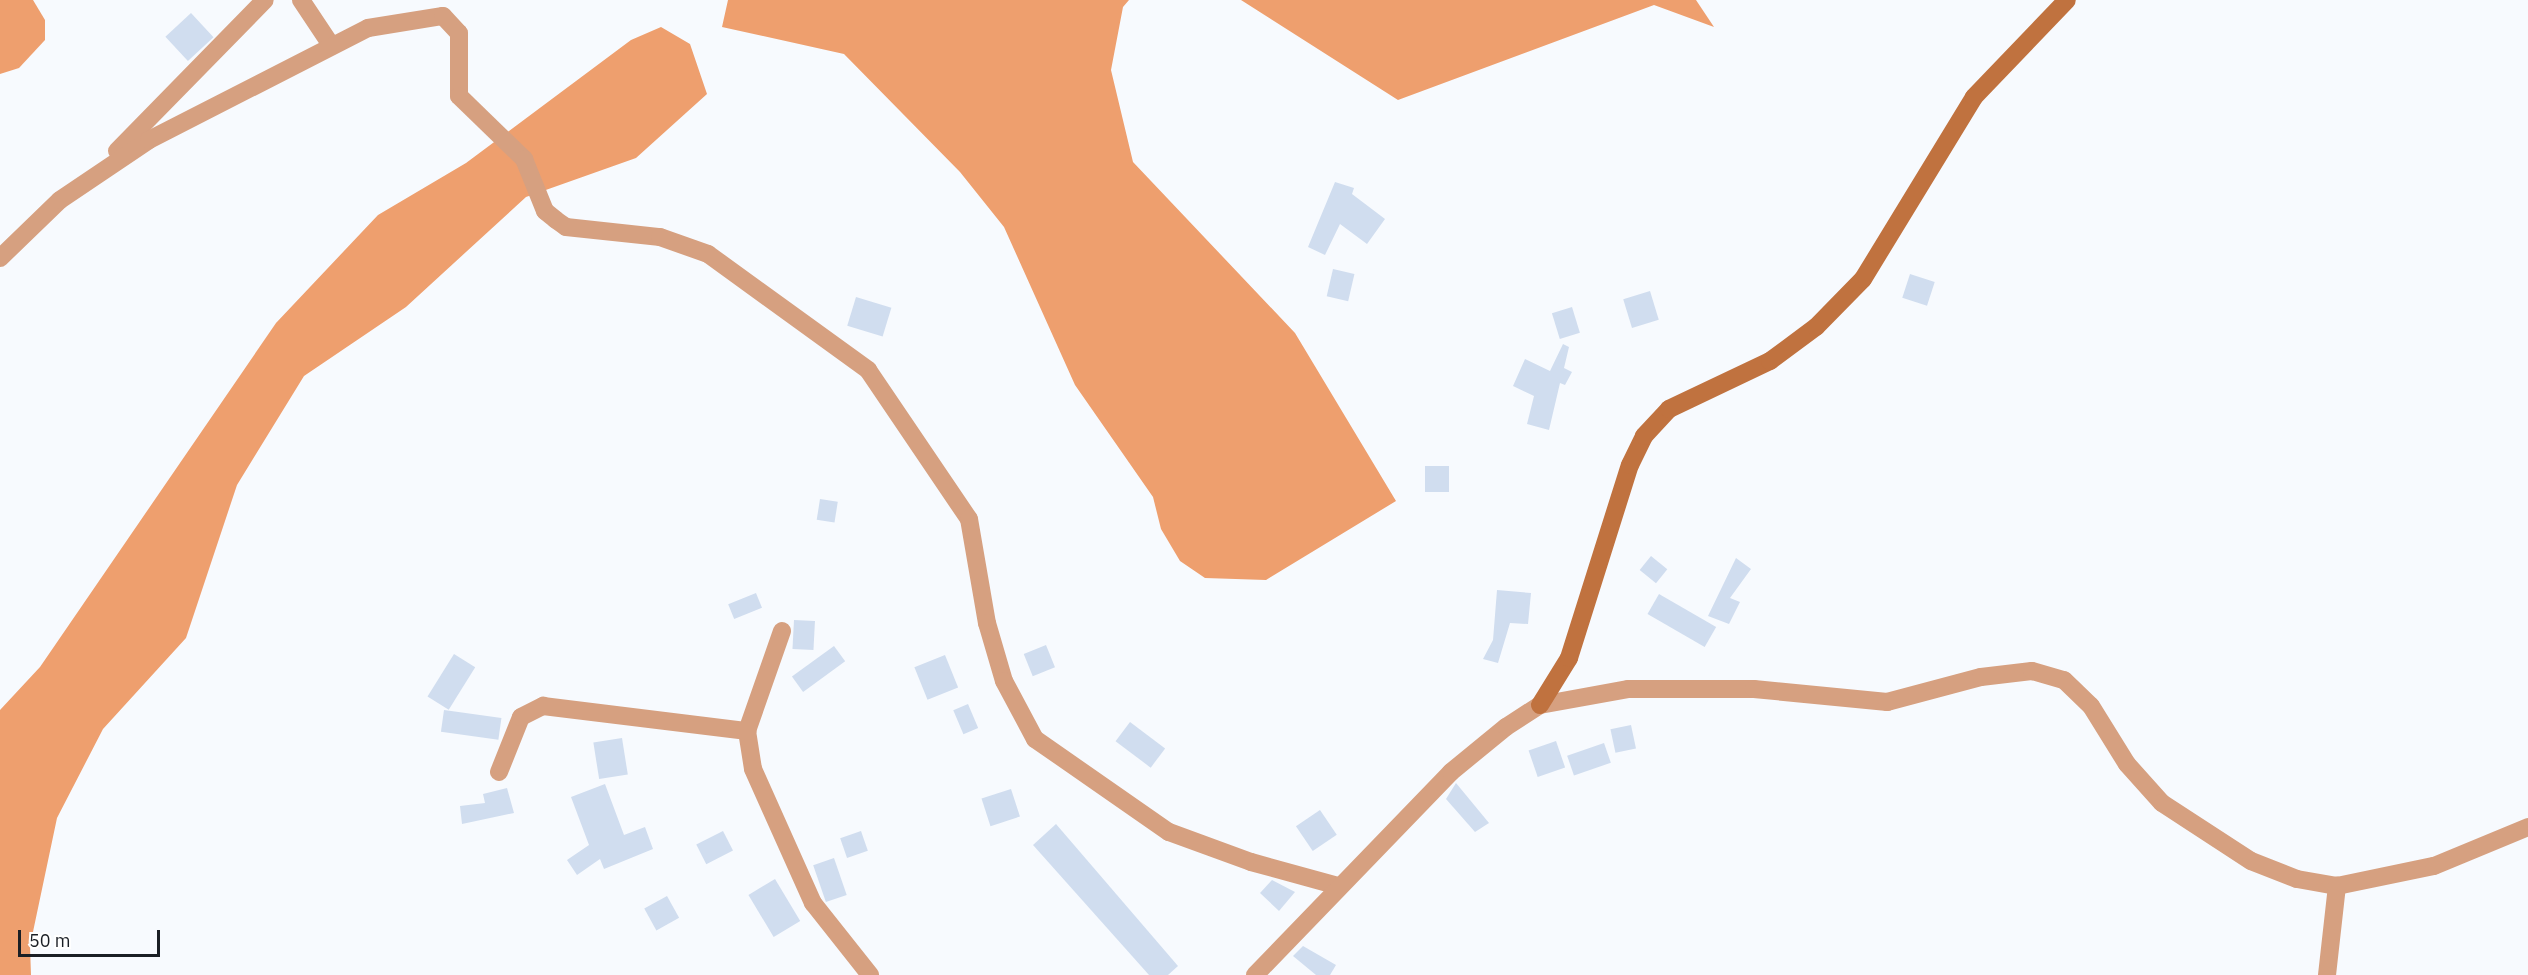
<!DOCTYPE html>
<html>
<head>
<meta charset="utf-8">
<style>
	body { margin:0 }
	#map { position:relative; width:2528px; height:975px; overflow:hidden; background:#f7fafe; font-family:"IBM Plex Sans",sans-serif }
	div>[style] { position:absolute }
	.forest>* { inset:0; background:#ee9f6e }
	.building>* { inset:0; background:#d0ddef; transform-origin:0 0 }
	.street>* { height:18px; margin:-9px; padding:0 9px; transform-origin:9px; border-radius:9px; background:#d6a080 }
	.secondary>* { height:18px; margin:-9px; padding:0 9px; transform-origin:9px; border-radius:9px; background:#c0723f }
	span { translate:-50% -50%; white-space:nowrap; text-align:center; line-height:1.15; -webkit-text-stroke:5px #fff; paint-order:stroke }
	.scale { position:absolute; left:18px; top:930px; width:142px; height:27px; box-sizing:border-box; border:3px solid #1a1f25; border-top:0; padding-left:8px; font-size:18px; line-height:21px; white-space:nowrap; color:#1a1f25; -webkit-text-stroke:4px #fff; paint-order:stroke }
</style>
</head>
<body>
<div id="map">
	<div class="forest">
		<i style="clip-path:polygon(0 0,33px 0,45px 20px,45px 40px,19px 68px,0 74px)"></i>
		<i style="clip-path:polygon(728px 0,1129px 0,1123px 7px,1111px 70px,1133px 162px,1295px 333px,1396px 501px,1266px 580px,1205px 578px,1180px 561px,1161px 529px,1153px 497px,1075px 385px,1004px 227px,960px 172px,844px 54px,722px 27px)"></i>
		<i style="clip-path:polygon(1241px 0,1696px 0,1714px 27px,1654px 5px,1398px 100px)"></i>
		<i style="clip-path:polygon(661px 27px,690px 44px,707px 94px,636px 158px,526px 197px,406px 307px,304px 376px,237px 485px,186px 638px,103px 729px,57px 818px,30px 946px,31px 975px,0 975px,0 710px,40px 667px,276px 323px,378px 215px,466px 163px,631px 40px)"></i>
	</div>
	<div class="building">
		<i style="left:191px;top:13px;width:33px;height:35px;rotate:47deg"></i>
		<i style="clip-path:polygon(1335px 182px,1354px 188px,1352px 194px,1385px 219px,1367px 244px,1340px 224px,1325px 255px,1308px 247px)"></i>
		<i style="left:1333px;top:269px;width:22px;height:28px;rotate:13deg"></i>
		<i style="left:1910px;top:274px;width:26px;height:25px;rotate:18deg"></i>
		<i style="left:1650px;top:291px;width:30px;height:28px;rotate:73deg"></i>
		<i style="left:856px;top:297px;width:37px;height:30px;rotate:17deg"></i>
		<i style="left:1572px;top:307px;width:27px;height:21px;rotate:73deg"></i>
		<i style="clip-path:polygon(1563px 344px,1569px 347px,1564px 368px,1572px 372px,1565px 385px,1560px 383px,1549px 430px,1527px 424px,1534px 396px,1513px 386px,1525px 359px,1550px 371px)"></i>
		<i style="left:1425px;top:466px;width:24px;height:26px"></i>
		<i style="left:820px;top:499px;width:18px;height:21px;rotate:9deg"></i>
		<i style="left:1651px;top:556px;width:21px;height:18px;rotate:39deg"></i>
		<i style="clip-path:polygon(1736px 558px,1751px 569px,1730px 598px,1740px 602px,1729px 624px,1708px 616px)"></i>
		<i style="clip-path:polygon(1497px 590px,1531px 593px,1528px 624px,1510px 623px,1498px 663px,1483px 659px,1493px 640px)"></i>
		<i style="left:756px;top:593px;width:16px;height:30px;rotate:68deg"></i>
		<i style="left:1659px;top:594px;width:66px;height:23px;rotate:30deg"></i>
		<i style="left:794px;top:620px;width:21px;height:29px;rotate:3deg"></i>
		<i style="left:1046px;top:645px;width:24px;height:24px;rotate:68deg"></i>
		<i style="left:834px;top:646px;width:19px;height:52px;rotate:54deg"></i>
		<i style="left:454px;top:654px;width:25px;height:50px;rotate:32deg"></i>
		<i style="left:945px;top:655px;width:35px;height:33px;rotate:68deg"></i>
		<i style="left:968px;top:704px;width:26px;height:16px;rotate:67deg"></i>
		<i style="left:444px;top:710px;width:58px;height:22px;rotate:8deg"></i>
		<i style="left:1130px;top:722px;width:44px;height:24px;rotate:37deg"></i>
		<i style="left:1631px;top:725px;width:24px;height:21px;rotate:78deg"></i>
		<i style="left:622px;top:738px;width:37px;height:29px;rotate:81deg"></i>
		<i style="left:1556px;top:741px;width:28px;height:29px;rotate:71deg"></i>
		<i style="left:1604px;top:743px;width:21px;height:39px;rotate:71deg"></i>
		<i style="clip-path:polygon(1456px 783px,1489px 823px,1475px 832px,1446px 799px)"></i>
		<i style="clip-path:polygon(605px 784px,624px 835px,645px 827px,653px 849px,604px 869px,600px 859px,577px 875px,567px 860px,589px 845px,571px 797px)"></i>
		<i style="clip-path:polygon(507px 788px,514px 813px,462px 824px,460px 806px,485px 803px,483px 794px)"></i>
		<i style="left:1011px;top:789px;width:29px;height:31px;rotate:72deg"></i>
		<i style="left:1320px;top:810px;width:30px;height:29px;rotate:56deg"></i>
		<i style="clip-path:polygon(1056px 824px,1178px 966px,1168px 975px,1149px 975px,1033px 845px)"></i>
		<i style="left:723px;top:831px;width:22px;height:30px;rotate:63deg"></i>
		<i style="left:861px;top:831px;width:21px;height:22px;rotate:71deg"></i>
		<i style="left:834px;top:858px;width:39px;height:22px;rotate:71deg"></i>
		<i style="left:775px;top:879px;width:49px;height:31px;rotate:59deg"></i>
		<i style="clip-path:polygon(1272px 880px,1295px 892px,1279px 911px,1260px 893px)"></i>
		<i style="left:667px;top:896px;width:25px;height:26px;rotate:61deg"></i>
		<i style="clip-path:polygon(1303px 946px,1336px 965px,1330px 975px,1316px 975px,1293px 956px)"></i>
	</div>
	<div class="street">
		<i style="left:301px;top:0;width:54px;rotate:56.3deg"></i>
		<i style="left:117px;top:151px;width:211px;rotate:-45.6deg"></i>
		<i style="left:0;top:258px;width:83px;rotate:-44deg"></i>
		<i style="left:60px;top:200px;width:107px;rotate:-34deg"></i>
		<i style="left:149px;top:140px;width:246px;rotate:-27.1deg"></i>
		<i style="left:368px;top:28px;width:76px;rotate:-9.1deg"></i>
		<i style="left:443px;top:16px;width:23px;rotate:47deg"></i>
		<i style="left:459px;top:33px;width:63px;rotate:90deg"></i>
		<i style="left:459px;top:96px;width:91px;rotate:44.1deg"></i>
		<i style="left:524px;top:159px;width:56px;rotate:68deg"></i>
		<i style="left:545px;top:211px;width:14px;rotate:39deg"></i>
		<i style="left:556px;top:220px;width:12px;rotate:35deg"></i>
		<i style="left:566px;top:227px;width:95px;rotate:6.1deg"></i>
		<i style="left:660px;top:237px;width:51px;rotate:19.5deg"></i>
		<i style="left:708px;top:254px;width:198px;rotate:35.9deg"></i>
		<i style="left:868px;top:370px;width:180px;rotate:55.9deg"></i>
		<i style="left:969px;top:519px;width:106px;rotate:80.2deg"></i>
		<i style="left:987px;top:623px;width:60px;rotate:73.7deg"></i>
		<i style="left:1004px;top:681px;width:66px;rotate:61.9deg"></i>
		<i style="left:1035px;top:739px;width:163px;rotate:34.8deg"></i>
		<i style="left:1169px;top:832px;width:87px;rotate:20.1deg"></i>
		<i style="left:1251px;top:862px;width:90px;rotate:15.4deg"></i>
		<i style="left:782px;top:631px;width:106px;rotate:109.3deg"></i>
		<i style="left:747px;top:731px;width:38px;rotate:81deg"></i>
		<i style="left:753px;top:769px;width:147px;rotate:65.9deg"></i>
		<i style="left:813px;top:903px;width:92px;rotate:51.6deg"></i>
		<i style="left:499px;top:772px;width:59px;rotate:-68.2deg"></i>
		<i style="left:521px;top:717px;width:25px;rotate:-27deg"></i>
		<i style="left:543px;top:706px;width:206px;rotate:7deg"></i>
		<i style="left:1255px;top:975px;width:282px;rotate:-46deg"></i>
		<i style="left:1451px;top:772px;width:71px;rotate:-39.3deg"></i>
		<i style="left:1506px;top:727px;width:40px;rotate:-32.9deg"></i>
		<i style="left:1540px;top:705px;width:89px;rotate:-10.3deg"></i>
		<i style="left:1628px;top:689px;width:126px"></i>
		<i style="left:1754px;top:689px;width:134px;rotate:5.6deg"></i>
		<i style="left:1887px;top:702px;width:97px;rotate:-14.9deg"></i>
		<i style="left:1981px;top:677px;width:51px;rotate:-6.7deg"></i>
		<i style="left:2032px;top:671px;width:33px;rotate:16deg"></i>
		<i style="left:2064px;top:680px;width:37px;rotate:44deg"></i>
		<i style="left:2091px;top:706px;width:68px;rotate:58.2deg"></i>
		<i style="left:2127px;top:764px;width:52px;rotate:48.1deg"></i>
		<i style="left:2162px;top:803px;width:106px;rotate:33.1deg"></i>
		<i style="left:2251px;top:861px;width:49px;rotate:21.4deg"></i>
		<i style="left:2297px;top:879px;width:41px;rotate:9.9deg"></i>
		<i style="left:2337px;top:886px;width:99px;rotate:-11.7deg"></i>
		<i style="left:2434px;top:866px;width:102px;rotate:-22.5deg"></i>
		<i style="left:2327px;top:975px;width:90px;rotate:-83.6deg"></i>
	</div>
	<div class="secondary">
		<i style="left:1540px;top:705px;width:55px;rotate:-58.3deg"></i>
		<i style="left:1569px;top:658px;width:202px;rotate:-72.5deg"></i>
		<i style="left:1630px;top:465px;width:32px;rotate:-64deg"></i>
		<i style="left:1644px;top:436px;width:37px;rotate:-47deg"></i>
		<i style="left:1669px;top:409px;width:112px;rotate:-25.4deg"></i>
		<i style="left:1770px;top:361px;width:57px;rotate:-36.5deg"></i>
		<i style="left:1816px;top:327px;width:67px;rotate:-45.6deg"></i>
		<i style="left:1863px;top:279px;width:213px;rotate:-58.6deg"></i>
		<i style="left:1974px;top:97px;width:134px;rotate:-46.2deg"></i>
	</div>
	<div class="scale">50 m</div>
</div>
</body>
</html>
